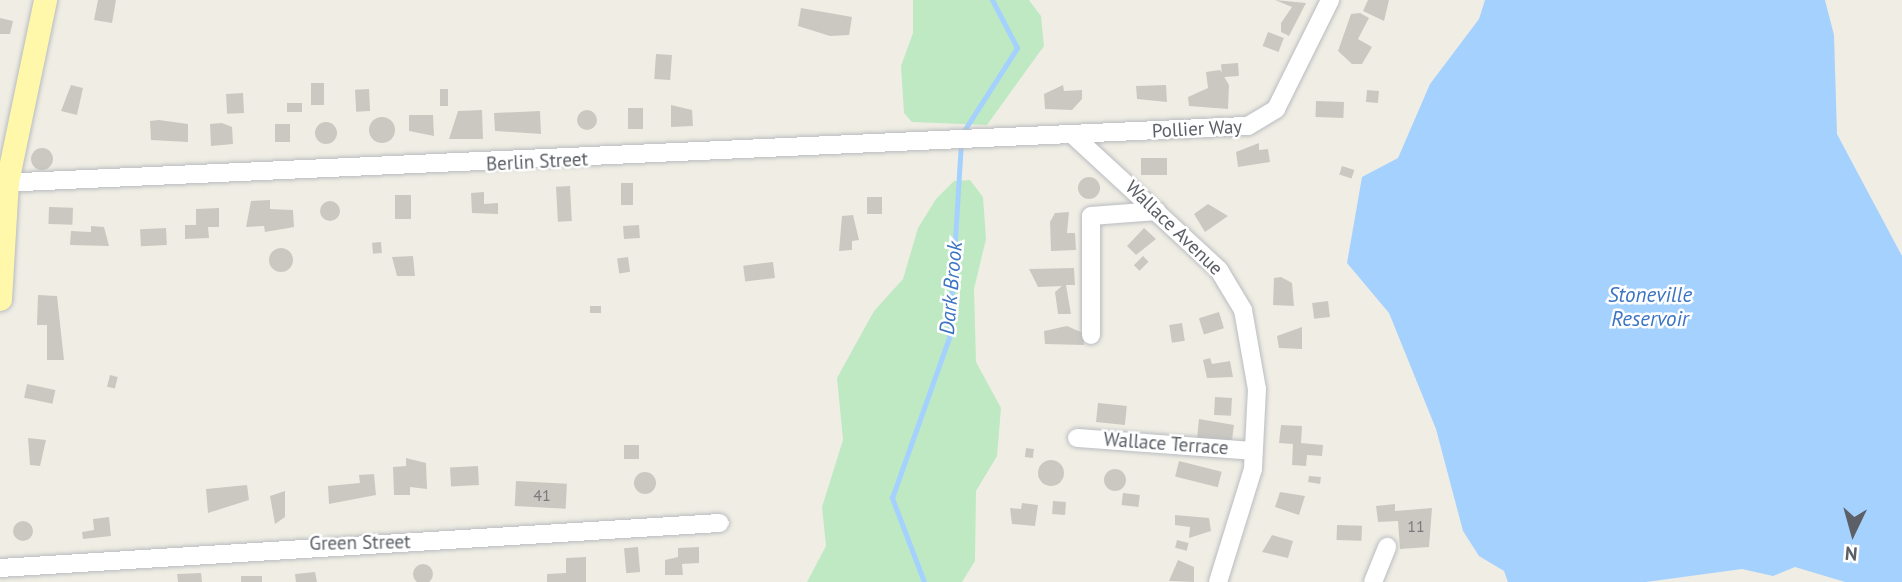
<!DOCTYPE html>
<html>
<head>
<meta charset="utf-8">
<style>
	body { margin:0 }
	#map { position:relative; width:1902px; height:582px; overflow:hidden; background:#f0eee4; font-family:"PT Sans",sans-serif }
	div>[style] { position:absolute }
	.green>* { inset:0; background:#bfe9c2 }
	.water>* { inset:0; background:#a5d1ff }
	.stream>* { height:4.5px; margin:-2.25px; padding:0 2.25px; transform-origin:2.25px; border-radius:2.25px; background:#a5d1ff }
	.building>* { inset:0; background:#cbc8c1; transform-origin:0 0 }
	.round { border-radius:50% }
	.roads { filter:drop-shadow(0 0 2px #b9bcc1) drop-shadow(0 0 2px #b9bcc1) }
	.minor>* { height:18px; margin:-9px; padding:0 9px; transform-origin:9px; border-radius:9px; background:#fff }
	.major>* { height:23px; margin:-11.5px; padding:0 11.5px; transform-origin:11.5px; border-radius:11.5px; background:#fff7aa }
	span { translate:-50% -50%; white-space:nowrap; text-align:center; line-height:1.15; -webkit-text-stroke:5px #fff; paint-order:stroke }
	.number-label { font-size:16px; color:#787a7d }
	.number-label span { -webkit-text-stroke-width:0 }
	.street-label { font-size:19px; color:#5c6066 }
	.water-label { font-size:21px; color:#3c74c3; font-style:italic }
	.north { position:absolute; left:1818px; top:498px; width:70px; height:70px; -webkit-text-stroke:5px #fff; paint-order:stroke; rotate:185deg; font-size:19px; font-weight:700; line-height:28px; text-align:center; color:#5c6066 }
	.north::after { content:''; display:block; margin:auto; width:24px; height:32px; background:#5c6066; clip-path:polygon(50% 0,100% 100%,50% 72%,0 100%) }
</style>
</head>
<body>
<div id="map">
	<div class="green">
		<i style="clip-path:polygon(913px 0,1029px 0,1041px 16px,1044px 46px,987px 125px,912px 122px,904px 113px,901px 66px,913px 33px)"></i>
		<i style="clip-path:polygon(970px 180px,983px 197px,986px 239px,974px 289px,976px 362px,1001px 408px,997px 456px,976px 491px,975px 561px,962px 582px,807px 582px,826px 546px,822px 507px,843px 440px,837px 378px,874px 311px,903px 279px,918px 228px,936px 199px,954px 181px)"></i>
	</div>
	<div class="water">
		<i style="clip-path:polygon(1485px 0,1825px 0,1834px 35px,1837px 134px,1902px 256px,1902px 582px,1845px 582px,1795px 567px,1773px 576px,1742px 569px,1646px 582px,1508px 582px,1504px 571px,1479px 556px,1463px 531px,1436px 429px,1389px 313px,1347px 263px,1362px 177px,1398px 158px,1430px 84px,1479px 19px)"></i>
	</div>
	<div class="stream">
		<i style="left:962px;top:134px;width:102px;rotate:-57.4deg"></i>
		<i style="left:1017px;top:48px;width:54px;rotate:-117.5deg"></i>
		<i style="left:924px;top:582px;width:90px;rotate:-110.9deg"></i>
		<i style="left:892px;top:498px;width:170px;rotate:-70.4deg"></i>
		<i style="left:949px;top:338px;width:195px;rotate:-86.5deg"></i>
	</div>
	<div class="building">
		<i style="clip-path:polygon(98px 0,116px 0,112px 23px,94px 20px)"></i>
		<i style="clip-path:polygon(1275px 0,1306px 3px,1289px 36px,1281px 32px,1281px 23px,1292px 7px)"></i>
		<i style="clip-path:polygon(1368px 0,1389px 0,1384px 21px,1363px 11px)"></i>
		<i style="clip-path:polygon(801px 8px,852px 17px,849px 35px,830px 36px,798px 26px)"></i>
		<i style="clip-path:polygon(1360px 13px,1369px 18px,1358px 39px,1372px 47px,1362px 64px,1352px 64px,1338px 51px,1351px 14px)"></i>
		<i style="clip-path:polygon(0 18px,13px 21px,10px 34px,0 34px)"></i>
		<i style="left:1268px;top:32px;width:17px;height:15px;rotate:21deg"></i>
		<i style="left:656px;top:54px;width:16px;height:25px;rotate:4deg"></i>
		<i style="left:1238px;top:63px;width:13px;height:17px;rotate:86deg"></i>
		<i style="clip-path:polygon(1220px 70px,1229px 85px,1228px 109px,1189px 106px,1188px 97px,1208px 88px,1206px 72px)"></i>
		<i style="left:311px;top:83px;width:13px;height:22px"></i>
		<i style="clip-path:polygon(71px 85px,83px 88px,77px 115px,61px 111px)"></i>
		<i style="clip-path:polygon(1063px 85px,1064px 91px,1082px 90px,1082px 99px,1072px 110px,1045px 109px,1044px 94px)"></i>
		<i style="clip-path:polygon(1166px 85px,1167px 102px,1137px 99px,1136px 86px)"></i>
		<i style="left:369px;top:89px;width:22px;height:14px;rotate:87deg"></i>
		<i style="left:440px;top:89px;width:8px;height:17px"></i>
		<i style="left:1367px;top:90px;width:12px;height:12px;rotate:5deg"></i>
		<i style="left:243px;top:93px;width:20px;height:17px;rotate:87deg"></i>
		<i style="left:1316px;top:101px;width:28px;height:16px;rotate:2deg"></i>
		<i style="left:287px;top:103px;width:15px;height:9px"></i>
		<i style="clip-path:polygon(671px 105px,692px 110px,693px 126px,671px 127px)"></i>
		<i style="left:628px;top:108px;width:15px;height:21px"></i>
		<i style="clip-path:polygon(482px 110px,483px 139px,449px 139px,458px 111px)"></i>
		<i class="round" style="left:577px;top:110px;width:20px;height:20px"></i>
		<i style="clip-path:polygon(540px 111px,541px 134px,495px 131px,494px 113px)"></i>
		<i style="clip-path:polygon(409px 115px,433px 115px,434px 136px,409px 131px)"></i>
		<i class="round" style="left:369px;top:117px;width:26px;height:26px"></i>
		<i style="clip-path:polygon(159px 120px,188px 124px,188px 142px,151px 140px,150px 121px)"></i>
		<i class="round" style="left:315px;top:122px;width:22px;height:22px"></i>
		<i style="clip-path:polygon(222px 123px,232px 127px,233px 144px,211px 146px,210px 124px)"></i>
		<i style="left:290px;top:124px;width:18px;height:15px;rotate:90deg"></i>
		<i style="clip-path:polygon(1259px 143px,1259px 150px,1268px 149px,1270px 162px,1238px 167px,1236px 152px)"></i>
		<i class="round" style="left:31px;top:148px;width:22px;height:22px"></i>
		<i style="left:1141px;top:158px;width:26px;height:17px"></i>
		<i style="left:1342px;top:166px;width:13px;height:9px;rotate:18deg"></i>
		<i class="round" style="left:1078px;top:177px;width:22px;height:22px"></i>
		<i style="left:621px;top:183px;width:12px;height:22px"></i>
		<i style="left:570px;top:186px;width:35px;height:14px;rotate:87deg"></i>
		<i style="clip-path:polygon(484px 192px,484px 204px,498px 203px,498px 214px,472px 213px,471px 193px)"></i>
		<i style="left:395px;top:195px;width:16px;height:24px"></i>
		<i style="left:882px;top:197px;width:17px;height:15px;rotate:90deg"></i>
		<i style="clip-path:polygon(270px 200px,270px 209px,293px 210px,294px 227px,265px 232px,264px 226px,246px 227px,251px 201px)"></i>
		<i class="round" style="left:320px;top:201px;width:20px;height:20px"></i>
		<i style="clip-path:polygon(1208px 204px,1228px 216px,1205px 232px,1194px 214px)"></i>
		<i style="left:49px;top:207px;width:24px;height:17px;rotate:2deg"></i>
		<i style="clip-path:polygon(219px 208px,219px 227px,208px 227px,209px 238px,185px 239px,185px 225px,196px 225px,196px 209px)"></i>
		<i style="clip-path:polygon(1069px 212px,1067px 233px,1075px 233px,1076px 250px,1051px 251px,1050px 222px,1055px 213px)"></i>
		<i style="clip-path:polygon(853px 215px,859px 240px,852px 241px,852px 250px,839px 251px,842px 216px)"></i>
		<i style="left:639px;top:225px;width:13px;height:16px;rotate:86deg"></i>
		<i style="clip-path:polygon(91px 226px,104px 227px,109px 246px,70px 245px,71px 231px,91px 232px)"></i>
		<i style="left:166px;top:228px;width:17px;height:26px;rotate:87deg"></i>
		<i style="clip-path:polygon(1144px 228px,1156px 239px,1136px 255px,1127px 246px)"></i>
		<i style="left:381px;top:242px;width:11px;height:9px;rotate:85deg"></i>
		<i class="round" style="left:269px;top:248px;width:24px;height:24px"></i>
		<i style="clip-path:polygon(413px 256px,415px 276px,397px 276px,392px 257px)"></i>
		<i style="left:1143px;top:256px;width:8px;height:13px;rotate:45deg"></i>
		<i style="left:628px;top:257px;width:15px;height:11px;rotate:82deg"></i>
		<i style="left:773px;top:262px;width:16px;height:30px;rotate:83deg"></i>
		<i style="clip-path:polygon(1074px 268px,1075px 285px,1066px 285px,1071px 314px,1058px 314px,1055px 292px,1062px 286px,1038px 287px,1029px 269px)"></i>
		<i style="clip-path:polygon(1281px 277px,1292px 283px,1294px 306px,1273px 305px,1274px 278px)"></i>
		<i style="clip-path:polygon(38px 295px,57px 296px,64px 360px,47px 360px,47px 325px,37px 325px)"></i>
		<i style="left:1328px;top:301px;width:16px;height:16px;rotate:83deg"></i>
		<i style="left:590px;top:306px;width:11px;height:7px"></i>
		<i style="left:1219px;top:312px;width:17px;height:21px;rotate:73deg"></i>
		<i style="left:1182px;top:323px;width:18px;height:13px;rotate:81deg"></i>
		<i style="clip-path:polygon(1067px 326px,1083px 333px,1084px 345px,1045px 344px,1044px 331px)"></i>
		<i style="clip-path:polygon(1302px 327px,1302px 349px,1279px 348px,1277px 336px)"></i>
		<i style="clip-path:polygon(1210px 358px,1212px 364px,1230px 361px,1233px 377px,1207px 378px,1203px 360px)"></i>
		<i style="left:110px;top:375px;width:8px;height:12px;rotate:14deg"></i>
		<i style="left:27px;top:384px;width:29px;height:14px;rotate:12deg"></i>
		<i style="left:1215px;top:397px;width:17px;height:18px;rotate:3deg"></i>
		<i style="left:1098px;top:403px;width:29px;height:19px;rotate:6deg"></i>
		<i style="clip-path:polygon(1199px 419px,1234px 425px,1232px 440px,1197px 439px)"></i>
		<i style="clip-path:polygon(1281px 425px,1302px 426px,1301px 443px,1323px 445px,1322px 456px,1307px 455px,1306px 466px,1292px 465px,1293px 444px,1279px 443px)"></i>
		<i style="clip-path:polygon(28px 438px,46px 440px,40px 466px,30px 465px)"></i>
		<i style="left:639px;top:445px;width:14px;height:15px;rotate:90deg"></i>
		<i style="left:1026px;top:448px;width:8px;height:9px;rotate:7deg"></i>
		<i style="clip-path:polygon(406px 458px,426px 463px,427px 489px,410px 487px,410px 495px,394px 495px,393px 467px,406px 466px)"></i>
		<i class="round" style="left:1038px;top:460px;width:26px;height:26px"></i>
		<i style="left:1179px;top:461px;width:44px;height:16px;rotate:14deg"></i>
		<i style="left:478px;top:466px;width:19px;height:28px;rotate:87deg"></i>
		<i class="round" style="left:1104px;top:469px;width:22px;height:22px"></i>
		<i class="round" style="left:634px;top:472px;width:22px;height:22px"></i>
		<i style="clip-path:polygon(374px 474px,376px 495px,329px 504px,328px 486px,360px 483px,359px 475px)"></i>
		<i style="clip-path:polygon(1309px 476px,1321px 477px,1320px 484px,1308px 482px)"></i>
		<i style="left:516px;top:481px;width:51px;height:25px;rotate:3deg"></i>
		<i style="clip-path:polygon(247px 485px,249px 500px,208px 513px,206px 489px)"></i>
		<i style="clip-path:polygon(285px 491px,285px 517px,275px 524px,270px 496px)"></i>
		<i style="clip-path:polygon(1280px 492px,1305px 496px,1299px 515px,1275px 507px)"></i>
		<i style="left:1123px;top:493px;width:17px;height:12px;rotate:7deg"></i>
		<i style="left:1053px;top:501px;width:13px;height:13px;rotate:4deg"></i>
		<i style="clip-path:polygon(1022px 503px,1038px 505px,1035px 526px,1012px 524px,1010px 508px,1021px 509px)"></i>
		<i style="clip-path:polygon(1395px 504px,1395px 511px,1432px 508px,1429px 547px,1400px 549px,1398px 521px,1378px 522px,1376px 506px)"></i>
		<i style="clip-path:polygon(1175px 515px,1209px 518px,1211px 531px,1189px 538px,1190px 527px,1175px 525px)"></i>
		<i style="clip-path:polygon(109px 517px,111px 536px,83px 539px,82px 532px,94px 530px,93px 519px)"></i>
		<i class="round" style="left:13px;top:521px;width:20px;height:20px"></i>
		<i style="left:1337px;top:525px;width:25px;height:15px;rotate:2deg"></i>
		<i style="clip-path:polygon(1272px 535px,1293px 541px,1288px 558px,1262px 552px)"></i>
		<i style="left:1177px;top:540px;width:12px;height:8px;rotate:14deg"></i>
		<i style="left:638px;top:547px;width:25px;height:14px;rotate:85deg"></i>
		<i style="clip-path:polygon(699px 547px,699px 563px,682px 564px,683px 575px,665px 575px,665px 560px,678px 557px,678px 548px)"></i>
		<i style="clip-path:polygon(586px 557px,586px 582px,547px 582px,547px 574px,566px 573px,566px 558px)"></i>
		<i style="clip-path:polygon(1178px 560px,1194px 567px,1194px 582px,1169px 581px)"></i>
		<i class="round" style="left:413px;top:564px;width:20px;height:20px"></i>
		<i style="clip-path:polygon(315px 572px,317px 582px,296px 582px,295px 574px)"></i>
		<i style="clip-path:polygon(201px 573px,202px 582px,178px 582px,177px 574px)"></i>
		<i style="left:241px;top:576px;width:21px;height:6px"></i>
	</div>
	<div class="roads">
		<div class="minor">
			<i style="left:1074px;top:136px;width:197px;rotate:42.7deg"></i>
			<i style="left:1219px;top:270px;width:47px;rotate:59deg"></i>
			<i style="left:1243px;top:310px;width:80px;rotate:80deg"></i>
			<i style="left:1257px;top:389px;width:80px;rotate:92.9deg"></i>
			<i style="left:1253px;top:469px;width:118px;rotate:107.2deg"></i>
			<i style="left:0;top:183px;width:1249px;rotate:-2.62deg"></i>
			<i style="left:1248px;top:126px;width:33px;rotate:-31deg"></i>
			<i style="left:1276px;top:109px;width:122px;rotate:-63.6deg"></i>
			<i style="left:1091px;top:335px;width:119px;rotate:-90deg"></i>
			<i style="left:1091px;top:216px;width:66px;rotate:-4.3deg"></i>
			<i style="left:1077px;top:438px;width:177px;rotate:4.2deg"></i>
			<i style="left:0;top:568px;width:721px;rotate:-3.58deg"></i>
			<i style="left:1373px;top:582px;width:38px;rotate:-68deg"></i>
		</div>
		<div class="major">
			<i style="left:0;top:299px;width:117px;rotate:-86.6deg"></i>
			<i style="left:7px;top:182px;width:186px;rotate:-78.2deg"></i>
		</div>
	</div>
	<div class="number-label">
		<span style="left:542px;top:495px">41</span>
		<span style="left:1416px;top:526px">11</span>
	</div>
	<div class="street-label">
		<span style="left:1197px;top:129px;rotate:-3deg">Pollier Way</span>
		<span style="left:537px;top:162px;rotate:-3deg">Berlin Street</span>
		<span style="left:1174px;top:228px;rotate:44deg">Wallace Avenue</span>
		<span style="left:1166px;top:444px;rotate:4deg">Wallace Terrace</span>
		<span style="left:360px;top:543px;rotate:-1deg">Green Street</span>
	</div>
	<div class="water-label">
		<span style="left:951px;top:288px;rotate:-85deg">Dark Brook</span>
		<span style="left:1650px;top:307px">Stoneville<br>Reservoir</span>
	</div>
	<div class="north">N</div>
</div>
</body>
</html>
